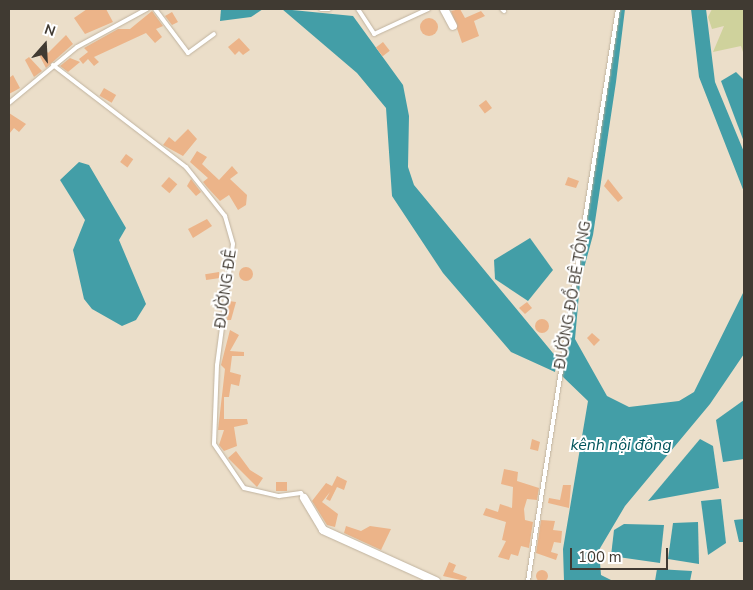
<!DOCTYPE html>
<html>
<head>
<meta charset="utf-8">
<style>
	body { margin:0 }
	#map { position:relative; width:753px; height:590px; overflow:hidden; background:#ebdec9; font-family:"Nunito Sans",sans-serif }
	div>[style] { position:absolute }
	.green>* { inset:0; background:#cfd29c }
	.water>* { inset:0; background:#439ea7 }
	.building>* { inset:0; background:#ecb489; transform-origin:0 0 }
	.round { border-radius:50% }
	.roads { filter:drop-shadow(0 0 1px #c0b39f) drop-shadow(0 0 1px #c0b39f) }
	.lane>* { height:4px; margin:-2px; padding:0 2px; transform-origin:2px; border-radius:2px; background:#fff }
	.street>* { height:8px; margin:-4px; padding:0 4px; transform-origin:4px; border-radius:4px; background:#fff }
	span { translate:-50% -50%; white-space:nowrap; text-align:center; line-height:1.15; -webkit-text-stroke:4px #fff; paint-order:stroke }
	.street-label { font-size:15px; color:#403a32 }
	.water-label { font-size:16px; color:#00545b; font-style:italic }
	.frame { position:absolute; inset:0; border:10px solid #403a32; pointer-events:none }
	.north { position:absolute; left:20px; top:20px; width:50px; height:50px; -webkit-text-stroke:4px #fff; paint-order:stroke; rotate:19deg; font-size:14px; font-weight:700; line-height:20px; text-align:center; color:#403a32 }
	.north::after { content:''; display:block; margin:auto; width:18px; height:22px; background:#403a32; clip-path:polygon(50% 0,100% 100%,50% 72%,0 100%) }
	.scale { position:absolute; left:570px; top:548px; width:98px; height:22px; box-sizing:border-box; border:2px solid #403a32; border-top:0; padding-left:6px; font-size:15px; line-height:18px; white-space:nowrap; color:#403a32; -webkit-text-stroke:4px #fff; paint-order:stroke }
</style>
</head>
<body>
<div id="map">
	<div class="green">
		<i style="clip-path:polygon(712px 9px,744px 9px,744px 55px,741px 46px,713px 52px,724px 26px,712px 29px,708px 17px)"></i>
	</div>
	<div class="water">
		<i style="clip-path:polygon(221px 9px,263px 9px,251px 17px,220px 21px)"></i>
		<i style="clip-path:polygon(282px 9px,353px 16px,403px 85px,409px 116px,408px 167px,414px 185px,557px 358px,555px 372px,511px 352px,443px 273px,392px 196px,386px 108px,357px 73px)"></i>
		<i style="clip-path:polygon(619px 9px,625px 9px,616px 82px,593px 235px,580px 283px,575px 339px,607px 396px,629px 407px,679px 401px,694px 392px,744px 291px,744px 354px,710px 404px,625px 506px,599px 550px,601px 575px,613px 581px,564px 581px,563px 549px,588px 401px,562px 376px,563px 356px)"></i>
		<i style="clip-path:polygon(691px 9px,706px 9px,715px 82px,744px 152px,744px 192px,699px 77px)"></i>
		<i style="clip-path:polygon(736px 72px,744px 80px,744px 142px,721px 81px)"></i>
		<i style="clip-path:polygon(79px 162px,89px 165px,126px 228px,119px 240px,146px 304px,136px 320px,122px 326px,92px 309px,84px 299px,73px 250px,85px 220px,60px 180px)"></i>
		<i style="clip-path:polygon(530px 238px,553px 270px,528px 301px,495px 279px,494px 260px)"></i>
		<i style="clip-path:polygon(744px 400px,744px 459px,723px 462px,716px 420px)"></i>
		<i style="clip-path:polygon(700px 439px,713px 446px,719px 488px,648px 501px)"></i>
		<i style="clip-path:polygon(721px 499px,726px 543px,708px 555px,701px 501px)"></i>
		<i style="clip-path:polygon(744px 519px,744px 542px,739px 542px,734px 520px)"></i>
		<i style="clip-path:polygon(698px 522px,699px 564px,668px 559px,673px 523px)"></i>
		<i style="clip-path:polygon(624px 524px,664px 525px,660px 563px,611px 556px,614px 530px)"></i>
		<i style="clip-path:polygon(657px 569px,692px 571px,690px 581px,655px 581px)"></i>
	</div>
	<div class="building">
		<i style="clip-path:polygon(87px 9px,106px 9px,113px 22px,85px 34px,74px 18px)"></i>
		<i style="clip-path:polygon(460px 9px,465px 18px,481px 11px,485px 16px,474px 21px,479px 36px,462px 43px,451px 11px)"></i>
		<i style="clip-path:polygon(152px 11px,163px 26px,156px 29px,162px 37px,155px 43px,146px 33px,94px 57px,99px 62px,94px 66px,88px 59px,83px 64px,79px 59px,88px 52px,84px 48px,118px 29px,130px 29px)"></i>
		<i style="clip-path:polygon(172px 12px,178px 22px,172px 25px,165px 16px)"></i>
		<i class="round" style="left:420px;top:18px;width:18px;height:18px"></i>
		<i style="clip-path:polygon(66px 35px,73px 44px,46px 68px,37px 51px,44px 47px,48px 53px)"></i>
		<i style="clip-path:polygon(239px 38px,250px 50px,243px 55px,239px 51px,235px 55px,228px 47px)"></i>
		<i style="left:383px;top:42px;width:11px;height:9px;rotate:52deg"></i>
		<i style="clip-path:polygon(29px 57px,42px 71px,34px 77px,25px 60px)"></i>
		<i style="clip-path:polygon(70px 58px,80px 62px,68px 72px,60px 66px)"></i>
		<i style="clip-path:polygon(13px 75px,20px 88px,9px 94px,9px 78px)"></i>
		<i style="left:104px;top:88px;width:14px;height:9px;rotate:30deg"></i>
		<i style="left:486px;top:100px;width:10px;height:9px;rotate:53deg"></i>
		<i style="clip-path:polygon(9px 113px,26px 124px,19px 132px,14px 128px,9px 134px)"></i>
		<i style="clip-path:polygon(188px 129px,197px 139px,183px 156px,163px 145px,169px 137px,175px 142px)"></i>
		<i style="clip-path:polygon(197px 151px,207px 157px,202px 164px,219px 180px,232px 166px,238px 173px,230px 179px,247px 195px,246px 205px,238px 210px,229px 195px,220px 201px,207px 187px,203px 182px,208px 178px,190px 162px)"></i>
		<i style="left:126px;top:154px;width:9px;height:10px;rotate:36deg"></i>
		<i style="left:169px;top:177px;width:11px;height:12px;rotate:41deg"></i>
		<i style="clip-path:polygon(568px 177px,579px 181px,576px 188px,565px 185px)"></i>
		<i style="clip-path:polygon(191px 179px,201px 192px,196px 196px,187px 186px)"></i>
		<i style="clip-path:polygon(608px 179px,623px 198px,618px 202px,604px 186px)"></i>
		<i style="clip-path:polygon(207px 219px,212px 226px,193px 238px,188px 229px)"></i>
		<i class="round" style="left:239px;top:267px;width:14px;height:14px"></i>
		<i style="left:219px;top:272px;width:6px;height:14px;rotate:81deg"></i>
		<i style="clip-path:polygon(229px 301px,236px 302px,231px 320px,227px 320px)"></i>
		<i style="clip-path:polygon(527px 302px,532px 308px,525px 314px,519px 308px)"></i>
		<i class="round" style="left:535px;top:319px;width:14px;height:14px"></i>
		<i style="clip-path:polygon(230px 330px,239px 335px,230px 351px,244px 352px,244px 356px,232px 356px,230px 372px,241px 375px,239px 386px,231px 384px,229px 397px,224px 397px,224px 419px,247px 419px,248px 424px,234px 427px,237px 446px,224px 451px,219px 445px,224px 430px,218px 430px,225px 369px,221px 365px)"></i>
		<i style="clip-path:polygon(592px 333px,600px 340px,594px 346px,587px 338px)"></i>
		<i style="clip-path:polygon(532px 439px,540px 442px,538px 451px,530px 449px)"></i>
		<i style="clip-path:polygon(236px 451px,250px 470px,263px 478px,257px 487px,228px 458px)"></i>
		<i style="clip-path:polygon(504px 469px,518px 472px,517px 481px,539px 488px,537px 500px,527px 499px,524px 509px,525px 520px,533px 522px,529px 548px,521px 546px,518px 556px,511px 554px,509px 560px,498px 557px,506px 541px,502px 540px,506px 522px,483px 515px,486px 508px,498px 512px,500px 504px,512px 508px,513px 487px,501px 484px)"></i>
		<i style="clip-path:polygon(337px 476px,347px 481px,344px 490px,337px 487px,330px 501px,326px 499px,330px 492px,322px 502px,338px 514px,335px 527px,327px 525px,312px 501px,326px 483px,332px 486px)"></i>
		<i style="left:276px;top:482px;width:11px;height:9px"></i>
		<i style="clip-path:polygon(563px 485px,571px 485px,569px 508px,548px 503px,549px 498px,560px 500px)"></i>
		<i style="clip-path:polygon(541px 520px,555px 521px,553px 530px,562px 531px,561px 543px,554px 542px,551px 552px,558px 554px,556px 560px,536px 553px)"></i>
		<i style="clip-path:polygon(346px 526px,361px 531px,370px 526px,391px 529px,381px 550px,344px 533px)"></i>
		<i style="clip-path:polygon(449px 562px,456px 565px,453px 572px,467px 577px,465px 581px,443px 576px)"></i>
		<i class="round" style="left:536px;top:570px;width:12px;height:12px"></i>
	</div>
	<div class="roads">
		<div class="lane">
			<i style="left:155px;top:9px;width:55px;rotate:53.1deg"></i>
			<i style="left:188px;top:53px;width:32px;rotate:-36deg"></i>
			<i style="left:321px;top:9px;width:8px"></i>
			<i style="left:358px;top:9px;width:30px;rotate:57deg"></i>
			<i style="left:374px;top:34px;width:60px;rotate:-24.8deg"></i>
			<i style="left:502px;top:9px;width:3px;rotate:45deg"></i>
			<i style="left:53px;top:65px;width:168px;rotate:37.5deg"></i>
			<i style="left:186px;top:167px;width:63px;rotate:51.5deg"></i>
			<i style="left:225px;top:216px;width:29px;rotate:74deg"></i>
			<i style="left:233px;top:244px;width:122px;rotate:97.5deg"></i>
			<i style="left:217px;top:365px;width:79px;rotate:92.2deg"></i>
			<i style="left:214px;top:444px;width:53px;rotate:55.7deg"></i>
			<i style="left:244px;top:488px;width:36px;rotate:13deg"></i>
			<i style="left:279px;top:496px;width:22px;rotate:-8deg"></i>
			<i style="left:301px;top:493px;width:6px;rotate:59deg"></i>
			<i style="left:9px;top:103px;width:88px;rotate:-39.5deg"></i>
			<i style="left:77px;top:47px;width:80px;rotate:-28.5deg"></i>
			<i style="left:528px;top:581px;width:579px;rotate:-81.06deg"></i>
		</div>
		<div class="street">
			<i style="left:444px;top:9px;width:19px;rotate:62deg"></i>
			<i style="left:304px;top:498px;width:37px;rotate:59deg"></i>
			<i style="left:323px;top:530px;width:124px;rotate:24.3deg"></i>
		</div>
	</div>
	<div class="street-label">
		<span style="left:226px;top:289px;rotate:-82deg">ĐƯỜNG ĐÊ</span>
		<span style="left:573px;top:295px;rotate:-80deg">ĐƯỜNG ĐỔ BÊ TÔNG</span>
	</div>
	<div class="water-label">
		<span style="left:621px;top:445px">kênh nội đồng</span>
	</div>
	<div class="frame"></div>
	<div class="north">N</div>
	<div class="scale">100 m</div>
</div>
</body>
</html>
